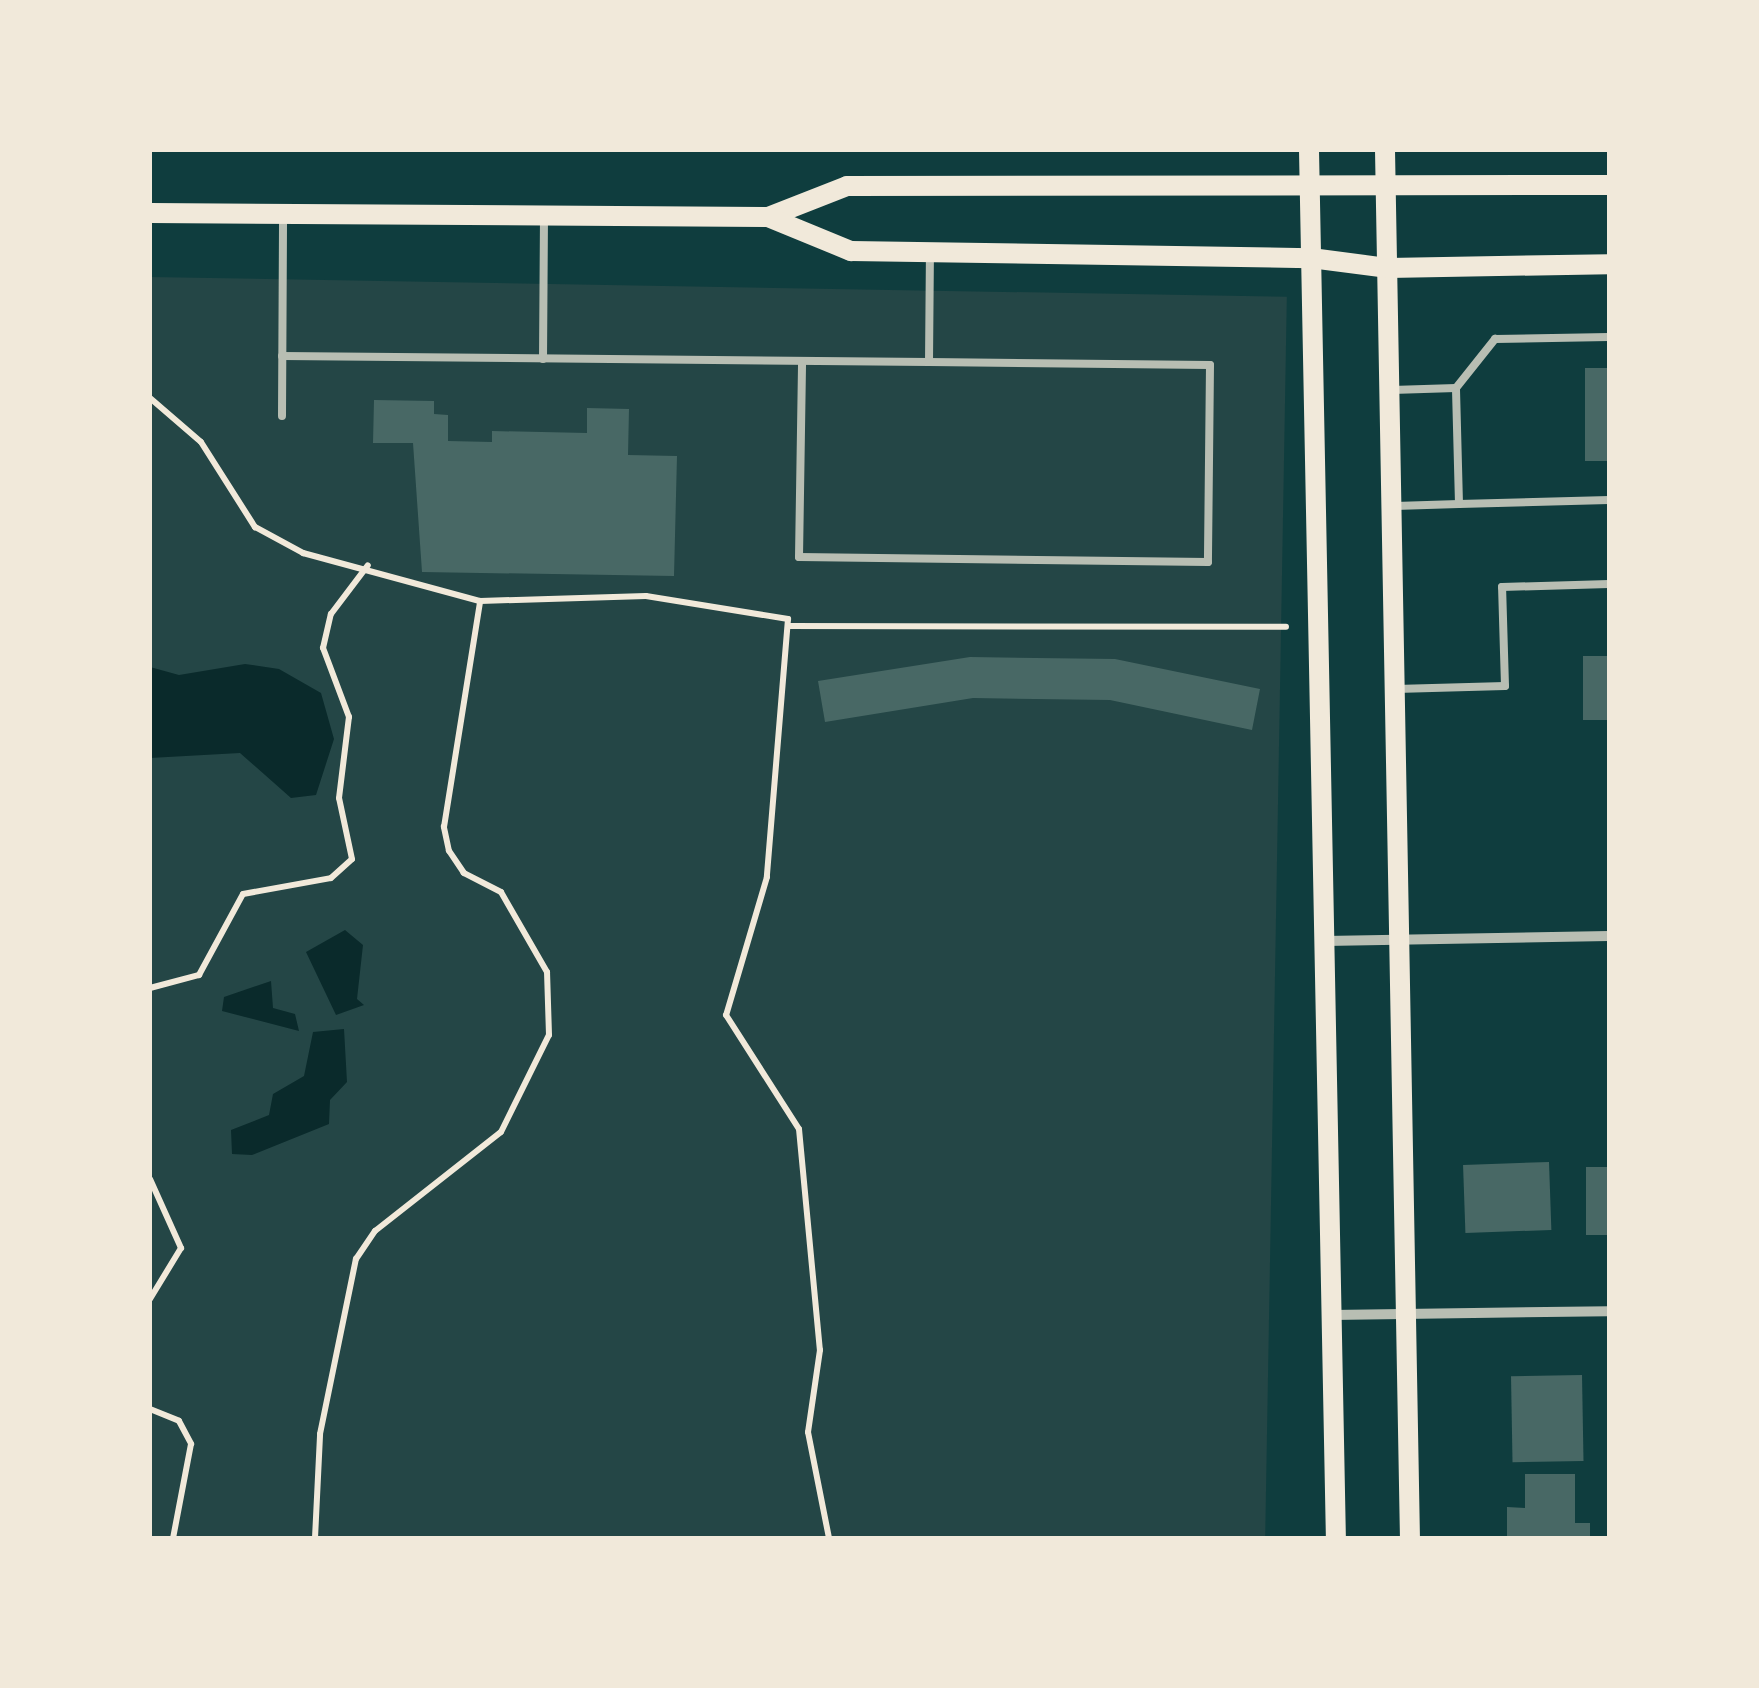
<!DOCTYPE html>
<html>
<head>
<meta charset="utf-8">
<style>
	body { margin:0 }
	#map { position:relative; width:1759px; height:1688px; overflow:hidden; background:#0f3d3e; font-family:Helvetica,sans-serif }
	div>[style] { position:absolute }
	.green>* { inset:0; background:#244646; transform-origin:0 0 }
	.water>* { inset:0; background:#0a2a2b }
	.building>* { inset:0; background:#486865; transform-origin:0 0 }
	.path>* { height:6px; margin:-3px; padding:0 3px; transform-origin:3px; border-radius:3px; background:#f1e9da }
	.service>* { height:8px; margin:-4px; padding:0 4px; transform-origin:4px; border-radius:4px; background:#b8beb3 }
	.minor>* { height:10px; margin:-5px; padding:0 5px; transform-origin:5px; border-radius:5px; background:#b8beb3 }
	.secondary>* { height:20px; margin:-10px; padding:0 10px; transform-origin:10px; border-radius:10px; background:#f1e9da }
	span { translate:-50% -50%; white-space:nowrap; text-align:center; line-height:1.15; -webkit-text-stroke:10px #f1e9da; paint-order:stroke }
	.frame { position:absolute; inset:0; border:152px solid #f1e9da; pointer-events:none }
</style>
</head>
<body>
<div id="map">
	<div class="green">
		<i style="left:150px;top:277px;width:1137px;height:1261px;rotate:1deg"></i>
	</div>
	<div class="water">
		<i style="clip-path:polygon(245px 664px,279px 669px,321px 693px,334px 739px,316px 795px,291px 798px,240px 753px,150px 758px,150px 667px,179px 675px)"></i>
		<i style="clip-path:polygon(345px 930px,363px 945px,357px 999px,364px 1005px,336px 1015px,306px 952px)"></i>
		<i style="clip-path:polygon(271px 981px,273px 1008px,295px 1014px,299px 1031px,222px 1011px,224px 997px)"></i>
		<i style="clip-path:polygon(344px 1029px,347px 1082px,330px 1100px,329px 1124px,252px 1155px,232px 1154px,231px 1130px,269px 1115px,273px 1094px,304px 1076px,313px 1032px)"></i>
	</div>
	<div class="building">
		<i style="left:1585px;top:368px;width:24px;height:93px"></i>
		<i style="clip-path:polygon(374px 400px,434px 401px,434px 414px,448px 415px,448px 441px,492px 442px,492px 431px,587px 433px,587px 408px,629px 409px,628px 455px,677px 456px,674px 576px,422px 572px,413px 443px,373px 443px)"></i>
		<i style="left:1583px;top:656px;width:26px;height:64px"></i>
		<i style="clip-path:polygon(970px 657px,1115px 659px,1260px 689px,1252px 730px,1110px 700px,973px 698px,825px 722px,818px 681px)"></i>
		<i style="left:1549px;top:1162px;width:68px;height:86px;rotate:88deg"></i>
		<i style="left:1609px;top:1167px;width:68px;height:23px;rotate:90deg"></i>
		<i style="left:1582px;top:1375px;width:86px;height:71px;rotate:89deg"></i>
		<i style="clip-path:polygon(1525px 1474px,1575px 1474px,1575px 1523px,1590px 1523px,1590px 1538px,1507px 1538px,1507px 1507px,1525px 1508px)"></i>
	</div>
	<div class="path">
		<i style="left:150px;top:398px;width:67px;rotate:40.8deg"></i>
		<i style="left:201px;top:442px;width:101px;rotate:57.6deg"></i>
		<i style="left:255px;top:527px;width:55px;rotate:28.4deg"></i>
		<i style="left:303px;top:553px;width:183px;rotate:15.2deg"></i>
		<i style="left:480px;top:601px;width:166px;rotate:-1.7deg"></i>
		<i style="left:646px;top:596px;width:144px;rotate:9.2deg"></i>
		<i style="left:788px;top:619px;width:259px;rotate:94.7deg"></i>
		<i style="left:767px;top:877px;width:144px;rotate:106.5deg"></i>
		<i style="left:726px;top:1015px;width:135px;rotate:57.4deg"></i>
		<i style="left:799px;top:1129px;width:222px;rotate:84.6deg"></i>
		<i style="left:820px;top:1350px;width:83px;rotate:98.3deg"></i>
		<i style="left:808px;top:1432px;width:108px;rotate:78.8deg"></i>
		<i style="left:789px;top:626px;width:497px;rotate:0.1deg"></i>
		<i style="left:150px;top:988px;width:51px;rotate:-14.9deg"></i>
		<i style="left:199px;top:975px;width:92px;rotate:-61.5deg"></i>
		<i style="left:243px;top:894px;width:89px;rotate:-10.3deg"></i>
		<i style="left:331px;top:878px;width:28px;rotate:-42deg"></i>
		<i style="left:352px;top:859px;width:62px;rotate:-102deg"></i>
		<i style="left:339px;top:798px;width:82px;rotate:-83deg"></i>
		<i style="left:349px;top:717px;width:74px;rotate:-110.6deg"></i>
		<i style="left:323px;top:648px;width:35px;rotate:-77deg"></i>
		<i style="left:331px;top:614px;width:61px;rotate:-52.9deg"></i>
		<i style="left:150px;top:1179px;width:76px;rotate:65.8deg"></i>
		<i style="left:181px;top:1248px;width:60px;rotate:121.3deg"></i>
		<i style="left:150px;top:1409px;width:31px;rotate:22deg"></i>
		<i style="left:179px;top:1421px;width:26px;rotate:62deg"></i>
		<i style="left:191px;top:1444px;width:96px;rotate:100.8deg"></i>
		<i style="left:315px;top:1538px;width:104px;rotate:-87.2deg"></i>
		<i style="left:320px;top:1434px;width:179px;rotate:-78.4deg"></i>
		<i style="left:356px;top:1259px;width:34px;rotate:-56deg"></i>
		<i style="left:375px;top:1231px;width:160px;rotate:-38.2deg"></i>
		<i style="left:501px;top:1132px;width:108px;rotate:-63.7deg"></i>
		<i style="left:549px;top:1035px;width:63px;rotate:-91.8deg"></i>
		<i style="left:547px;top:972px;width:92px;rotate:-119.9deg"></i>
		<i style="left:501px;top:892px;width:42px;rotate:-152.8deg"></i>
		<i style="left:464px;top:873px;width:27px;rotate:-124deg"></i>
		<i style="left:449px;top:851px;width:25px;rotate:-102deg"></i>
		<i style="left:444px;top:827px;width:229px;rotate:-80.9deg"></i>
	</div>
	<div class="service">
		<i style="left:282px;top:356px;width:647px;rotate:0.53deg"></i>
		<i style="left:929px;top:362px;width:281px;rotate:0.6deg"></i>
		<i style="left:1210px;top:365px;width:197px;rotate:90.6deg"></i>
		<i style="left:1208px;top:562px;width:409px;rotate:-179.3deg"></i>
		<i style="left:799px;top:557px;width:196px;rotate:-89.1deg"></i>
		<i style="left:543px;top:359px;width:141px;rotate:-89.6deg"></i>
		<i style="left:929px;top:362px;width:106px;rotate:-89.5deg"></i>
		<i style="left:1392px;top:390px;width:64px;rotate:-1.8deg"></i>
		<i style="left:1456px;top:388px;width:63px;rotate:-51.5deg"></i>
		<i style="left:1495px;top:339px;width:114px;rotate:-1deg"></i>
		<i style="left:282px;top:416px;width:202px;rotate:-89.7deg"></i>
		<i style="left:1459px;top:504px;width:150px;rotate:-1.5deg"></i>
		<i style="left:1395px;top:506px;width:64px;rotate:-1.8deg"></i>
		<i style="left:1459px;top:504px;width:116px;rotate:-91.5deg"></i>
		<i style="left:1396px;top:689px;width:109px;rotate:-1.6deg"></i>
		<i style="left:1505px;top:686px;width:99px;rotate:-91.7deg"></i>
		<i style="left:1502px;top:587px;width:107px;rotate:-1.6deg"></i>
	</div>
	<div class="minor">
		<i style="left:1325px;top:941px;width:284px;rotate:-1deg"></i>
		<i style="left:1332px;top:1315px;width:277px;rotate:-0.8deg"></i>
	</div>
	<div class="secondary">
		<i style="left:1309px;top:150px;width:1388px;rotate:88.89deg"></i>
		<i style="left:1385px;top:150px;width:1388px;rotate:88.97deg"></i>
		<i style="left:150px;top:213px;width:618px;rotate:0.37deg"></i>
		<i style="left:768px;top:217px;width:85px;rotate:-21.4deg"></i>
		<i style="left:847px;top:186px;width:762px;rotate:-0.08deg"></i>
		<i style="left:768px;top:217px;width:90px;rotate:22.3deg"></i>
		<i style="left:851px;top:251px;width:460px;rotate:0.9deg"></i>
		<i style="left:1311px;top:258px;width:78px;rotate:7.4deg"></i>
		<i style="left:1388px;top:268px;width:221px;rotate:-1deg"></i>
	</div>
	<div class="frame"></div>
</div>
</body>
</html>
